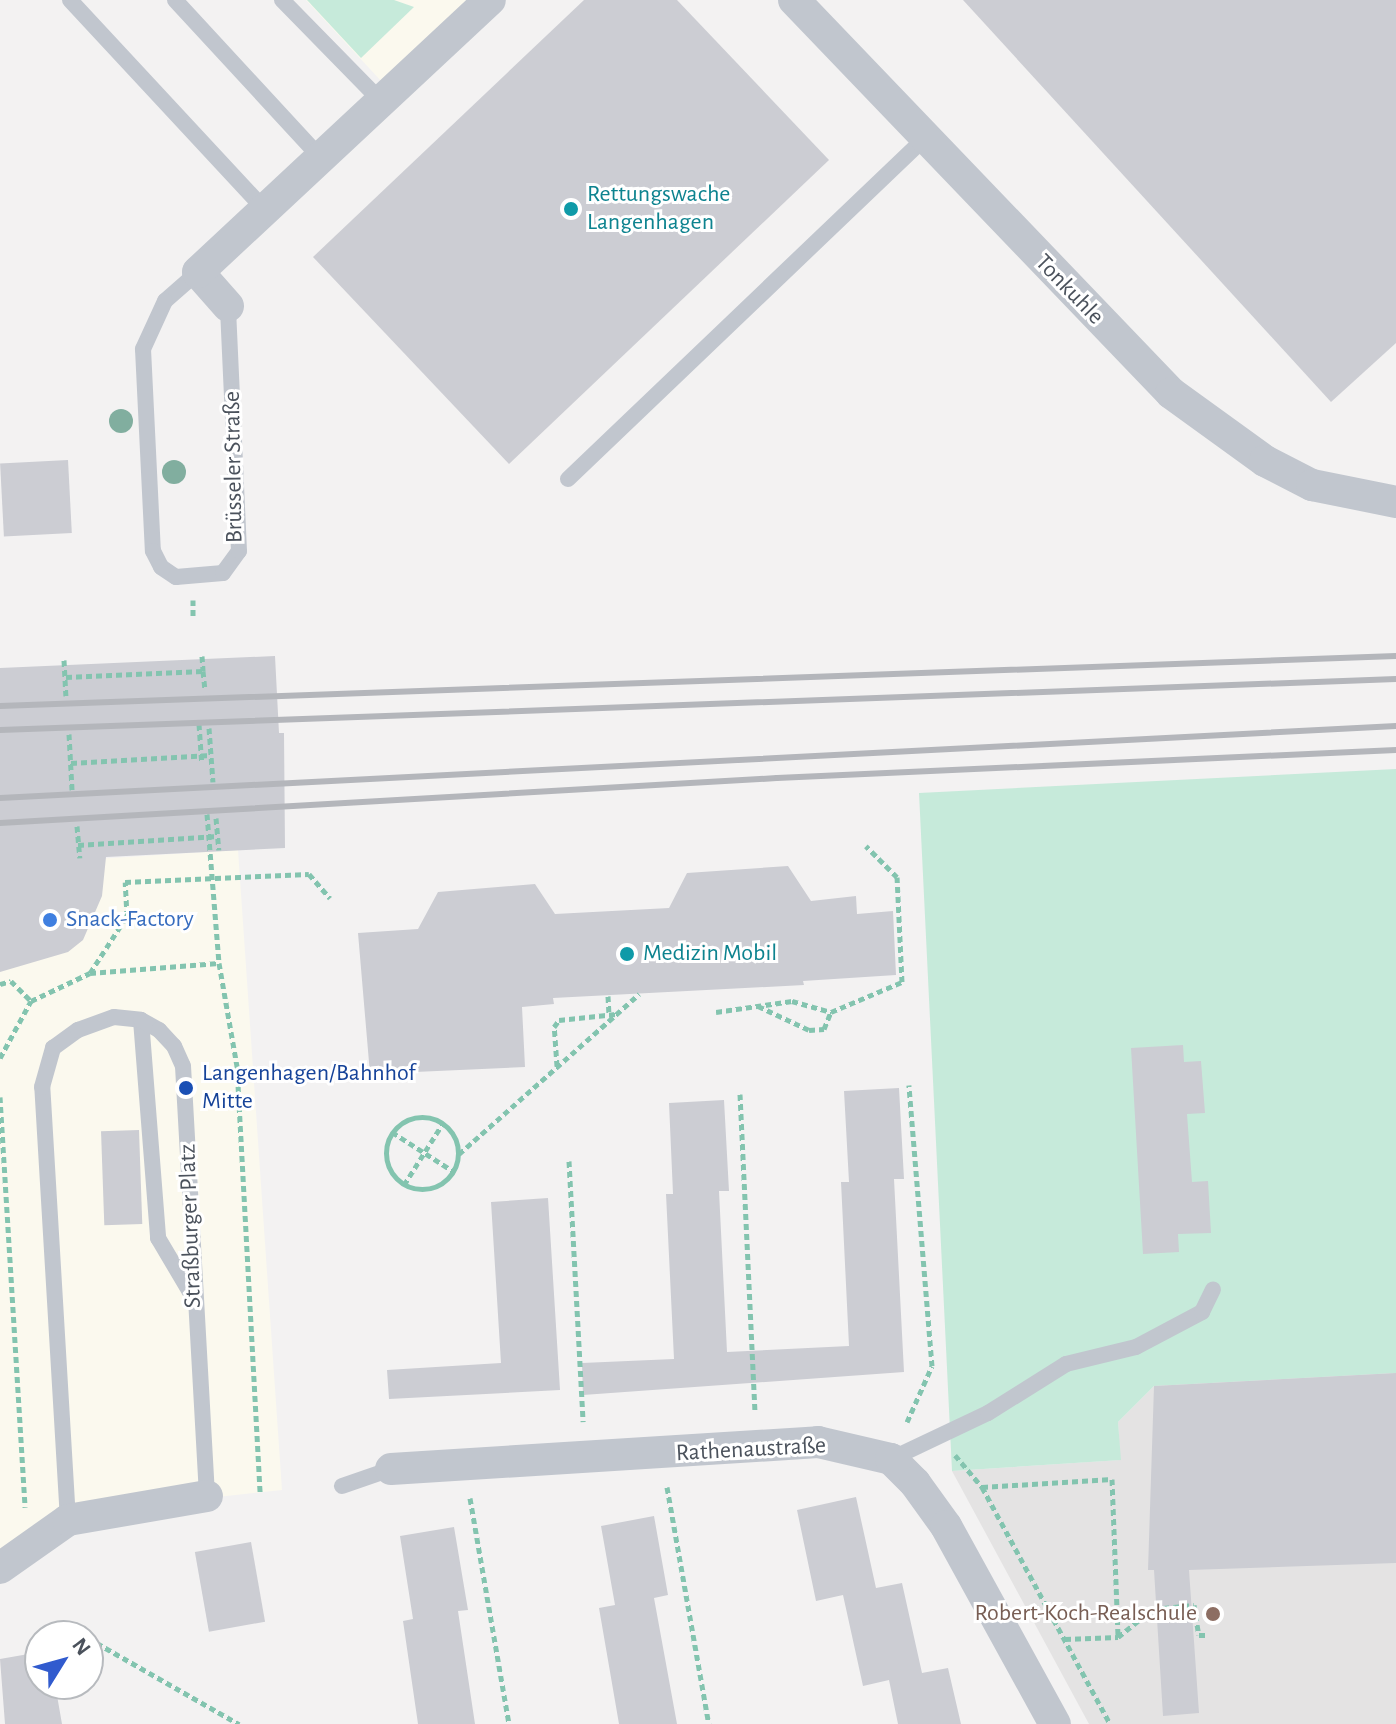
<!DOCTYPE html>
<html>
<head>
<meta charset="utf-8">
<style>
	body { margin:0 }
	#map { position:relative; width:1396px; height:1724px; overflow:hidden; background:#f3f2f2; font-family:"Alegreya Sans",sans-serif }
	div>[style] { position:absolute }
	.commercial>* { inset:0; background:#fbf9ee }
	.education>* { inset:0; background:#e4e3e3 }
	.green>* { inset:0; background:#c6eada }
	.building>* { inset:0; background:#cccdd3; transform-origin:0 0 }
	.path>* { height:5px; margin-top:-2.5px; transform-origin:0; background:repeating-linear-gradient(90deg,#83c4af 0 6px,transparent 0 10px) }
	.path>.ring { margin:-2.5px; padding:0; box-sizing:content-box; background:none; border:5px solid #83c4af; border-radius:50% }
	.lane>* { height:16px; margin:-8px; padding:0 8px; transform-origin:8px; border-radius:8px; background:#c1c6ce }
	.street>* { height:32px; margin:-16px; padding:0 16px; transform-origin:16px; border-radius:16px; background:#c1c6ce }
	.rail>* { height:6px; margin:-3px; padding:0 3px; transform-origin:3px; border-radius:3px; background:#b4b6bb }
	.trees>* { width:24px; height:24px; margin:-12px; border-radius:50%; background:#81ae9f }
	.dots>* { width:22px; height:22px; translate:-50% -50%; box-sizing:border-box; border:4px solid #fff; border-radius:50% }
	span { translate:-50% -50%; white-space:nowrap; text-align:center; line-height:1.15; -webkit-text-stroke:6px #fff; paint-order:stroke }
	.culture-label { font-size:24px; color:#0d838f }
	.left { translate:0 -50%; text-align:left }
	.street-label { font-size:24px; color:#4b525c }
	.shop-label { font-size:24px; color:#366cbe }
	.transit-label { font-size:24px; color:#164399 }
	.education-label { font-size:24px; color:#785e54 }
	.right { translate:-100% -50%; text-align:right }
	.north { position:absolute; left:24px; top:1620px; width:80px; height:80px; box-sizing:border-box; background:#fff; border:2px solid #b7babe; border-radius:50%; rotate:53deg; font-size:22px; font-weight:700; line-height:32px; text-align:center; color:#4b525c }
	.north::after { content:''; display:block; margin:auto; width:28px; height:36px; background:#315bce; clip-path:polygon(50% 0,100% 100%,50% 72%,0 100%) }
</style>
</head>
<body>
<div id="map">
	<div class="commercial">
		<i style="clip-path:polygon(306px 0,467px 0,382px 82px)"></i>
		<i style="clip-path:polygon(238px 850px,282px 1490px,108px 1509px,0 1568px,0 865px)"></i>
	</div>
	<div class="education">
		<i style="clip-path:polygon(1396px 1373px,1396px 1724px,1089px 1724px,952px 1471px,1120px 1460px,1118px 1422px,1154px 1386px)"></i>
	</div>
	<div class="green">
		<i style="clip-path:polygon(307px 0,394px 0,414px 7px,361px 58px)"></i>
		<i style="clip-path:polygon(1396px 769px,1396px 1373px,1154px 1386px,1118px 1422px,1121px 1460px,952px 1471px,919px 793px)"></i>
	</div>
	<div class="building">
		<i style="clip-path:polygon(584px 0,677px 0,829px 160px,509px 464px,313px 257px)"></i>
		<i style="clip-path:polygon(963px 0,1396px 0,1396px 343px,1331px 402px)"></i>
		<i style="left:68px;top:460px;width:73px;height:68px;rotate:87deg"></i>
		<i style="clip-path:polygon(275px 656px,279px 733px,284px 733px,285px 848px,106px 857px,102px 896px,83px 940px,68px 952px,0 972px,0 668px)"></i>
		<i style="clip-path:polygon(788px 866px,811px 901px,856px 896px,857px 914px,893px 911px,896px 975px,803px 981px,804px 985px,553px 998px,554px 1004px,522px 1007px,525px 1067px,370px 1074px,358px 933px,418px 929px,438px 892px,535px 884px,555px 914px,669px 908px,687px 873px)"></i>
		<i style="clip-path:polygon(1183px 1045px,1184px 1062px,1201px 1061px,1205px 1113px,1187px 1114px,1192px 1182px,1208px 1181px,1211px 1233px,1178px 1234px,1179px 1252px,1143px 1254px,1131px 1048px)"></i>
		<i style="clip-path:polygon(899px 1088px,904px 1179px,894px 1179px,904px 1372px,583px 1395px,582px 1363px,674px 1359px,666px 1194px,673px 1194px,669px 1103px,724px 1100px,729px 1191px,719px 1191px,727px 1352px,849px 1346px,841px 1182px,849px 1182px,844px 1091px)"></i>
		<i style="left:139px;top:1130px;width:94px;height:38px;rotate:88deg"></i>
		<i style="clip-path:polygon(548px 1198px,560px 1390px,389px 1399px,387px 1370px,501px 1363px,491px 1202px)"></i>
		<i style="clip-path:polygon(1396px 1373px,1396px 1563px,1189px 1570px,1199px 1713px,1163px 1716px,1154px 1570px,1148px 1570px,1154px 1386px)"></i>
		<i style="clip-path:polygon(856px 1497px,876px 1588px,902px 1583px,922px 1673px,948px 1668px,961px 1724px,898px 1724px,889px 1680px,863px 1686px,843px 1595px,816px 1601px,797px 1510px)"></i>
		<i style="clip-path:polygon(654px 1516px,668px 1595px,654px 1598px,677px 1724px,619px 1724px,599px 1608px,615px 1605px,601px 1526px)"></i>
		<i style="clip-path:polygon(454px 1527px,468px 1610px,458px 1611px,475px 1724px,418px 1724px,403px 1621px,413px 1619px,400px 1536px)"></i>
		<i style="left:251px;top:1542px;width:81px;height:57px;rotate:80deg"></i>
		<i style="clip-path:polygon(40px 1652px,40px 1684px,55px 1684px,62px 1724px,5px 1724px,0 1659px)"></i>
	</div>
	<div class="path">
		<i style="left:193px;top:600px;width:19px;rotate:90deg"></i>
		<i style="left:202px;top:656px;width:15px;rotate:86deg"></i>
		<i style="left:64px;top:660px;width:36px;rotate:87deg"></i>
		<i style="left:66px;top:677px;width:137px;rotate:-2.5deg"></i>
		<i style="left:203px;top:671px;width:19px;rotate:84deg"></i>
		<i style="left:199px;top:724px;width:39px;rotate:86deg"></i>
		<i style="left:209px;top:728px;width:54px;rotate:85.8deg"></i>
		<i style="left:69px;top:734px;width:56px;rotate:86.9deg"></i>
		<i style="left:71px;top:763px;width:140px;rotate:-3.3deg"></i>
		<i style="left:207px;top:814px;width:149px;rotate:85.4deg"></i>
		<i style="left:219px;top:963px;width:105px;rotate:80.1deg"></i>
		<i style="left:237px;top:1066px;width:427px;rotate:86.9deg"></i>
		<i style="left:216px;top:818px;width:32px;rotate:85deg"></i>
		<i style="left:77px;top:826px;width:32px;rotate:85deg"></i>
		<i style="left:78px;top:845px;width:140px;rotate:-3.7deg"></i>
		<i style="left:90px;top:973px;width:68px;rotate:-57deg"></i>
		<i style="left:127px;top:916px;width:34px;rotate:-93deg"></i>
		<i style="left:125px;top:882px;width:184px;rotate:-2.5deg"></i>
		<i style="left:309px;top:874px;width:32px;rotate:49deg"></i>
		<i style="left:0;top:984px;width:11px;rotate:-15deg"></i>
		<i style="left:11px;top:981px;width:28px;rotate:45deg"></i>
		<i style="left:608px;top:996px;width:18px;rotate:87deg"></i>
		<i style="left:758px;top:1006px;width:56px;rotate:25.2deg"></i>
		<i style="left:809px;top:1030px;width:15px;rotate:-4deg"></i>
		<i style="left:824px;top:1029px;width:18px;rotate:-68deg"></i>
		<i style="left:716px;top:1012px;width:77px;rotate:-8.2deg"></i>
		<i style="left:792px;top:1001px;width:41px;rotate:15.8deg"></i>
		<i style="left:831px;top:1012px;width:77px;rotate:-22.9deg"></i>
		<i style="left:902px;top:982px;width:105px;rotate:-92.7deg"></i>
		<i style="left:897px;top:877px;width:44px;rotate:-135deg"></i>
		<i style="left:0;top:1058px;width:65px;rotate:-61.5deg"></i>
		<i style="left:31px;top:1001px;width:65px;rotate:-25.4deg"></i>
		<i style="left:90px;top:973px;width:129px;rotate:-4.4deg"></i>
		<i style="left:557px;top:1066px;width:39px;rotate:-94deg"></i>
		<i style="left:554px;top:1027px;width:9px;rotate:-54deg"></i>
		<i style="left:559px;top:1020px;width:57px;rotate:-6deg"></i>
		<i style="left:740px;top:1094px;width:318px;rotate:87.3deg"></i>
		<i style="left:0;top:1097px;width:411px;rotate:86.5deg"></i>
		<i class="ring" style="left:386px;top:1117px;width:67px;height:67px"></i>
		<i style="left:392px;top:1132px;width:72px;rotate:32.6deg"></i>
		<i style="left:459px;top:1154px;width:241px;rotate:-41.6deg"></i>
		<i style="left:569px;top:1161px;width:261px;rotate:86.9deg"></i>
		<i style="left:404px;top:1185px;width:73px;rotate:-57.8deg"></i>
		<i style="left:907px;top:1422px;width:61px;rotate:-65.9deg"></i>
		<i style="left:932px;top:1366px;width:282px;rotate:-94.7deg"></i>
		<i style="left:955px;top:1455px;width:42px;rotate:49.8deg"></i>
		<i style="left:982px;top:1487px;width:269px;rotate:61.6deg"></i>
		<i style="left:667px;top:1487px;width:241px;rotate:80deg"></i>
		<i style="left:982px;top:1487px;width:130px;rotate:-3.5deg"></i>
		<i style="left:1112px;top:1479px;width:158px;rotate:87.8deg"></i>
		<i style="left:470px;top:1498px;width:229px;rotate:80.2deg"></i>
		<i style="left:88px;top:1638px;width:174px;rotate:29.7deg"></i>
		<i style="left:1065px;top:1639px;width:53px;rotate:-2.2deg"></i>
		<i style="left:1118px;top:1637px;width:45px;rotate:-38.7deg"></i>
		<i style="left:1153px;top:1609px;width:41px;rotate:-5.6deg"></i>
		<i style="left:1194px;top:1605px;width:30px;rotate:81deg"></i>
		<i style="left:1199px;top:1635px;width:9px"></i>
	</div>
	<div class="lane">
		<i style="left:70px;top:0;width:288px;rotate:47.1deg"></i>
		<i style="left:175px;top:0;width:215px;rotate:47.3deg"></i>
		<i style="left:282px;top:0;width:143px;rotate:45.6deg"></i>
		<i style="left:198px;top:272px;width:44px;rotate:138.7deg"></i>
		<i style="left:165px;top:301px;width:53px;rotate:114.6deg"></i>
		<i style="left:143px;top:349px;width:202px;rotate:87.2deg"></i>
		<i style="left:153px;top:551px;width:18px;rotate:63deg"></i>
		<i style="left:161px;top:567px;width:18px;rotate:34deg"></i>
		<i style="left:176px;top:577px;width:47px;rotate:-4.9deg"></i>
		<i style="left:223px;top:573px;width:27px;rotate:-54deg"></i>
		<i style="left:239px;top:551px;width:245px;rotate:-92.6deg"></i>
		<i style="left:568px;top:479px;width:494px;rotate:-43.7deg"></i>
		<i style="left:141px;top:1020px;width:219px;rotate:85.5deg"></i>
		<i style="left:158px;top:1238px;width:69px;rotate:59.3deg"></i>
		<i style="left:891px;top:1459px;width:107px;rotate:-25.4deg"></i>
		<i style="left:988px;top:1413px;width:92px;rotate:-32.1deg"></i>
		<i style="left:1066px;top:1364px;width:72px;rotate:-13.7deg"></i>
		<i style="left:1136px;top:1347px;width:75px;rotate:-27.9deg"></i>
		<i style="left:1202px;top:1312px;width:25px;rotate:-64deg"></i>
		<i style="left:342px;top:1486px;width:52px;rotate:-19.1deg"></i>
		<i style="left:68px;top:1520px;width:434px;rotate:-93.4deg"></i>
		<i style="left:42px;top:1087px;width:41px;rotate:-74.2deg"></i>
		<i style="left:53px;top:1048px;width:31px;rotate:-36deg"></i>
		<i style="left:78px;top:1030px;width:38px;rotate:-20deg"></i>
		<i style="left:114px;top:1017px;width:27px;rotate:6deg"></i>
		<i style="left:141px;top:1020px;width:21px;rotate:29deg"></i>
		<i style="left:159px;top:1030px;width:22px;rotate:47deg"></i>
		<i style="left:174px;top:1046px;width:22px;rotate:66deg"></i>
		<i style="left:183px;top:1066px;width:431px;rotate:86.8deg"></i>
	</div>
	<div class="street">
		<i style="left:794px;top:0;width:545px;rotate:46.19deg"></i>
		<i style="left:1171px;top:393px;width:116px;rotate:35.9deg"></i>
		<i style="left:1265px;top:461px;width:53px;rotate:27.1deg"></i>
		<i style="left:1312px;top:485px;width:86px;rotate:11.4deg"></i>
		<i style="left:228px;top:306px;width:45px;rotate:-131.4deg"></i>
		<i style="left:198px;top:272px;width:399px;rotate:-43deg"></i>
		<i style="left:391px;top:1469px;width:428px;rotate:-3.6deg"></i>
		<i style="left:818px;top:1442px;width:75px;rotate:13.1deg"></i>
		<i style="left:891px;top:1459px;width:34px;rotate:45deg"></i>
		<i style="left:915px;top:1483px;width:53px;rotate:54.2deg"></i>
		<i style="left:946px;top:1526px;width:226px;rotate:61.2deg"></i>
		<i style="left:0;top:1568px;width:83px;rotate:-35.2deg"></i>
		<i style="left:68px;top:1520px;width:141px;rotate:-9.8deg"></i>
	</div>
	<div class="rail">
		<i style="left:0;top:706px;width:1397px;rotate:-2.05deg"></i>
		<i style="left:0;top:730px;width:1397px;rotate:-2.09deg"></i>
		<i style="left:0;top:798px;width:1398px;rotate:-2.95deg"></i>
		<i style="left:0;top:823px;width:778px;rotate:-3.31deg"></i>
		<i style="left:777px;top:778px;width:620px;rotate:-2.59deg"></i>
	</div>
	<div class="trees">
		<i style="left:121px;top:421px"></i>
		<i style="left:174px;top:472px"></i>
	</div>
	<div class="dots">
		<i style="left:571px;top:209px;background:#0f9aa8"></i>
		<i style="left:50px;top:920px;background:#3f7fe0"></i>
		<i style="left:627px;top:954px;background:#0f9aa8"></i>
		<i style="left:186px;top:1088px;background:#1a4fb4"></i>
		<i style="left:1213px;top:1614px;background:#8d6e63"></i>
	</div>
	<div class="culture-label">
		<span class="left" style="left:587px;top:209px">Rettungswache<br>Langenhagen</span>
		<span class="left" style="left:643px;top:954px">Medizin Mobil</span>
	</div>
	<div class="street-label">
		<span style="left:1069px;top:290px;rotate:46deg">Tonkuhle</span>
		<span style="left:234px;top:467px;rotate:-91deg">Brüsseler Straße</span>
		<span style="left:191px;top:1226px;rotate:-92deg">Straßburger Platz</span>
		<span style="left:751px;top:1450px;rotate:-3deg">Rathenaustraße</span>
	</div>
	<div class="shop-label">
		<span class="left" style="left:66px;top:920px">Snack-Factory</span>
	</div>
	<div class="transit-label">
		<span class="left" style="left:202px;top:1088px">Langenhagen/Bahnhof<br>Mitte</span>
	</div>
	<div class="education-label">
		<span class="right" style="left:1197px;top:1614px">Robert-Koch-Realschule</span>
	</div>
	<div class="north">N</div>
</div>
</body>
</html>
